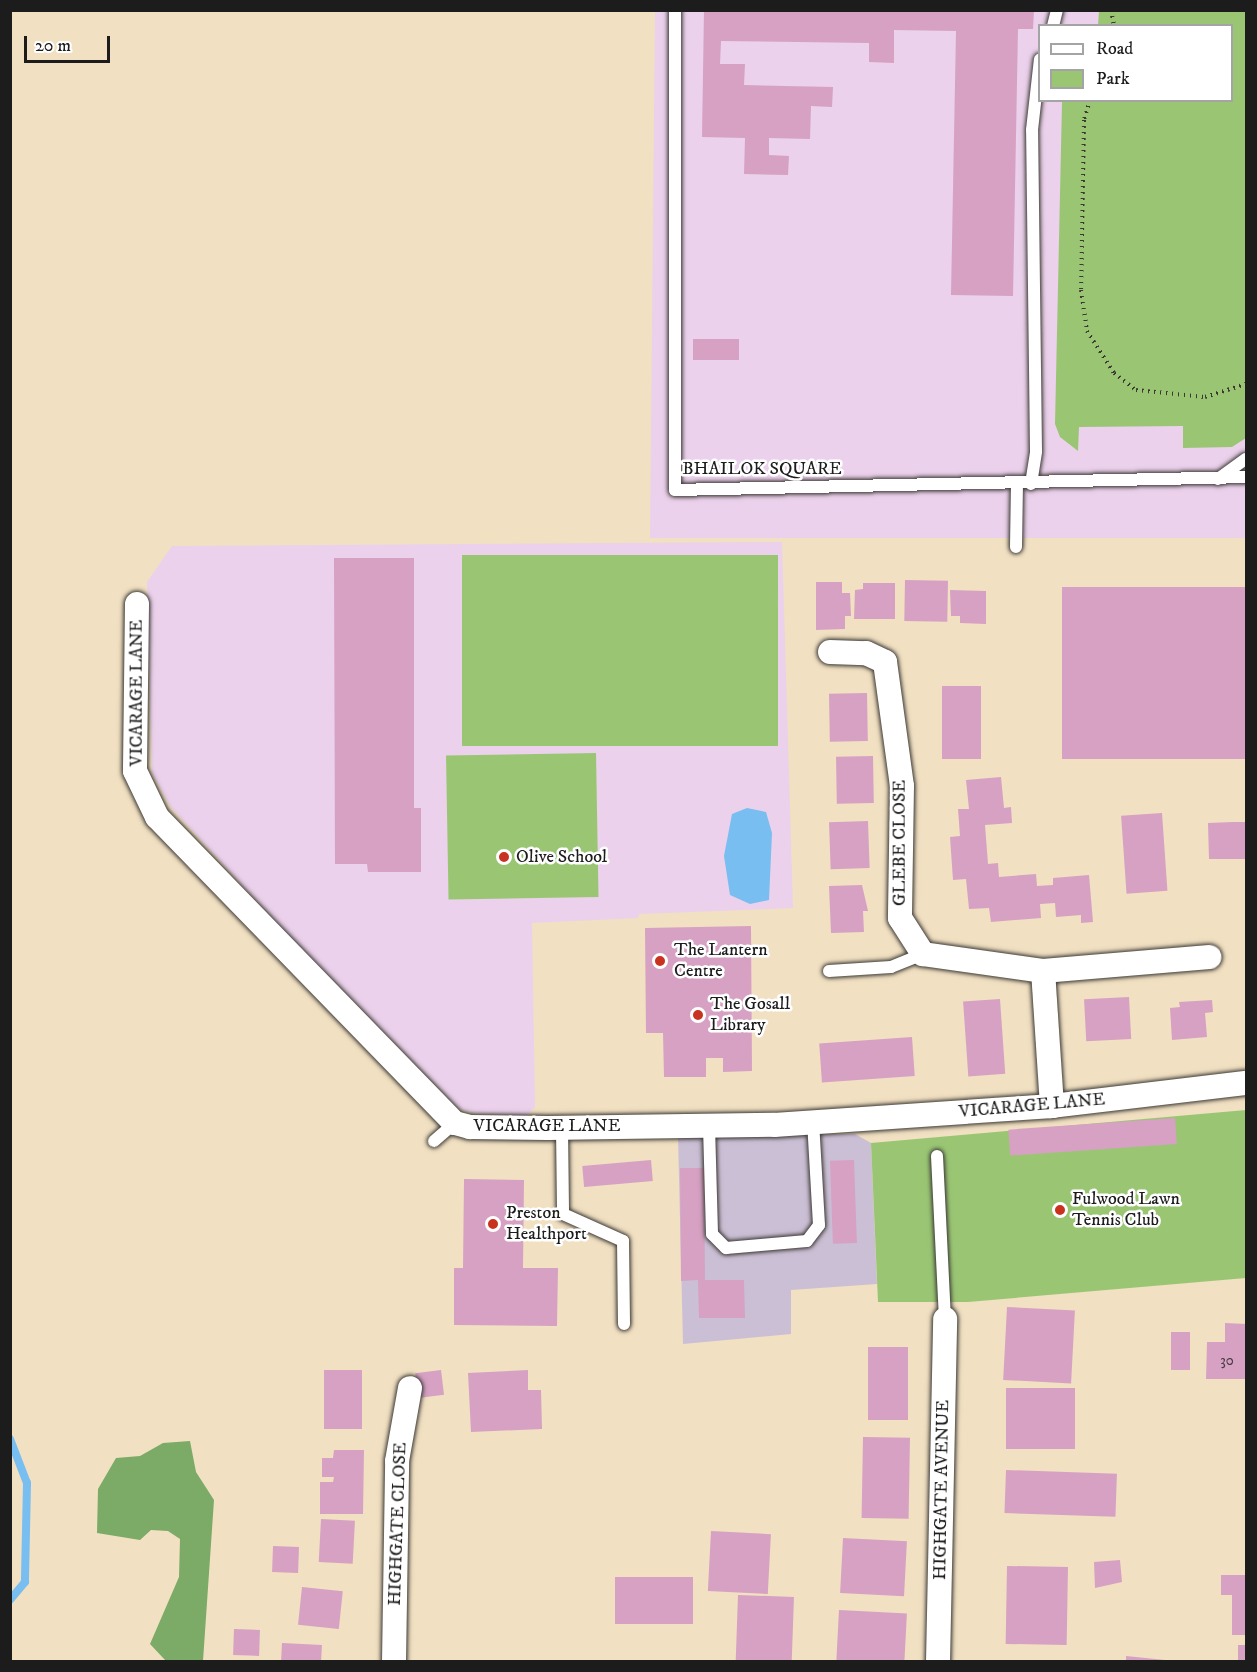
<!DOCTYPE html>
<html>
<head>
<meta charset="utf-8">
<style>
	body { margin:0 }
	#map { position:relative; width:1257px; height:1672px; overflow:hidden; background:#f1e0c2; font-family:"IM FELL DW Pica",serif }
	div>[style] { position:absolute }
	.built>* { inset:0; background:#ebd1eb }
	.industrial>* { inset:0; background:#cbbfd5 }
	.green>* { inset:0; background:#9ac674; transform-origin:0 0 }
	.forest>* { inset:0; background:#7bab66 }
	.water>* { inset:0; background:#78bef0 }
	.stream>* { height:8px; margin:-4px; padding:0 4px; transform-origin:4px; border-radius:4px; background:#78bef0 }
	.building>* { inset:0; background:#d6a1c3; transform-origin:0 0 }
	.path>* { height:4px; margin-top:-2px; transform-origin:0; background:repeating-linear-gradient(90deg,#3c3935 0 1.5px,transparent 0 6px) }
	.roads { filter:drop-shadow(0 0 2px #3c3935) drop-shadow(0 0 2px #3c3935) }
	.lane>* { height:12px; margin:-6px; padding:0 6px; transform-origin:6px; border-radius:6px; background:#fff }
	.street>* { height:24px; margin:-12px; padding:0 12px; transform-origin:12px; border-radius:12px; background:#fff }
	.dots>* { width:16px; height:16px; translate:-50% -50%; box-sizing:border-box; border:3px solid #fff; border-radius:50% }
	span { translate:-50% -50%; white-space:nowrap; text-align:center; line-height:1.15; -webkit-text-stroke:5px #fff; paint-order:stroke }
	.number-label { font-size:15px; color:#4a3d46 }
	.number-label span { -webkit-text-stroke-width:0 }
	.street-label { font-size:18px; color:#1c1c1c }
	.poi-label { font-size:18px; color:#1c1c1c }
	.left { translate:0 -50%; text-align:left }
	.frame { position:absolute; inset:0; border:12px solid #1c1c1c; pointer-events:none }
	.legend { position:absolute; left:1038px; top:24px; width:195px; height:78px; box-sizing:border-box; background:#fff; border:2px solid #a4a4a4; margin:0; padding:8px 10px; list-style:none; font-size:18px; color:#1c1c1c }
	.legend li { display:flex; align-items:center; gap:12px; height:30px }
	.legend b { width:30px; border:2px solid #a4a4a4 }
	.scale { position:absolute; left:24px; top:36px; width:86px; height:27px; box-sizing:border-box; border:3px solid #1c1c1c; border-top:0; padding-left:8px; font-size:18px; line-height:21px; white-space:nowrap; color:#1c1c1c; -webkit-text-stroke:4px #fff; paint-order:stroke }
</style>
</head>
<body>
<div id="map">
	<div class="built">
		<i style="clip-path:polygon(evenodd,655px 11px,1246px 11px,1246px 538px,650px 538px,655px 11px,1040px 26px,1232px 26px,1232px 100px,1040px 100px,1040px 26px)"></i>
		<i style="clip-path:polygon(782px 542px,793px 908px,639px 914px,638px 918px,532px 923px,535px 1107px,526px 1116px,471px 1113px,458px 1108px,269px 915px,170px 806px,152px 773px,147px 582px,172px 546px)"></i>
	</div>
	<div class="industrial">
		<i style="clip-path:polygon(855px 1134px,871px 1143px,877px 1284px,791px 1290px,791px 1334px,683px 1344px,678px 1136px)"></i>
	</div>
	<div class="green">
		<i style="clip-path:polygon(1099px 11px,1246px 11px,1246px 438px,1232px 447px,1183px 448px,1183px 426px,1079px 427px,1078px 451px,1060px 437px,1055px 424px,1062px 102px,1232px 100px,1232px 26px,1098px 25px)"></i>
		<i style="left:462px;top:555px;width:316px;height:191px"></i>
		<i style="left:596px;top:753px;width:144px;height:150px;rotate:89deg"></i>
		<i style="clip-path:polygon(1246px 1110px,1246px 1278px,968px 1302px,878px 1302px,871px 1143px)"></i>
	</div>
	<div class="forest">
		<i style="clip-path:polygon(190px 1441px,196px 1472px,214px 1500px,203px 1661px,166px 1661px,150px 1644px,179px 1577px,180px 1539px,168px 1531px,151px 1530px,140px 1540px,97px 1533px,98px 1489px,116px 1458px,140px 1456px,163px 1443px)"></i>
	</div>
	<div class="water">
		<i style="clip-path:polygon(747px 808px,766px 812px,772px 833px,769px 900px,750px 904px,730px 895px,724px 856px,732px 814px)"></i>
	</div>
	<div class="stream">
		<i style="left:10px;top:1439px;width:47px;rotate:68.9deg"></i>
		<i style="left:27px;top:1483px;width:99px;rotate:91.2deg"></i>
		<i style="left:25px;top:1582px;width:23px;rotate:130deg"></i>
	</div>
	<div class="building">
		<i style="clip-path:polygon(704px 10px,1034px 10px,1033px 29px,1018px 29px,1013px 296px,951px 295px,956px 31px,894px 30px,894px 63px,869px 62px,869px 43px,721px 41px,720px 64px,745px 64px,744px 85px,833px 87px,832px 107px,811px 106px,810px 139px,769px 138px,769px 155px,789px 156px,788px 175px,744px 174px,745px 138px,702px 137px)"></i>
		<i style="left:693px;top:339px;width:46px;height:21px"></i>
		<i style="clip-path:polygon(334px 558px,414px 558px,414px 808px,421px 808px,421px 872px,368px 872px,367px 864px,335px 864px)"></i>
		<i style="left:905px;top:580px;width:43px;height:41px;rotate:1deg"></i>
		<i style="clip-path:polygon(816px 582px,842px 582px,842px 593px,850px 593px,851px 616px,845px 616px,845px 629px,816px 630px)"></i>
		<i style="clip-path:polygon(863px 583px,895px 583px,895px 619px,854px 619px,855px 590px,863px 589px)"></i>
		<i style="left:1062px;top:587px;width:184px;height:172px"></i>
		<i style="clip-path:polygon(950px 590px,986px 591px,986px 624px,960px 623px,960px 616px,951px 616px)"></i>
		<i style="left:942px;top:686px;width:39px;height:73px"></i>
		<i style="left:867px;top:693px;width:48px;height:38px;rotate:89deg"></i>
		<i style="left:873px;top:756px;width:47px;height:37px;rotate:89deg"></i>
		<i style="clip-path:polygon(1001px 777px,1004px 808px,1011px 807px,1012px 823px,985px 825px,988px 864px,998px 863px,999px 877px,1036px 874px,1037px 886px,1053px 885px,1053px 878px,1089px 875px,1093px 922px,1081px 923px,1081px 915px,1056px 917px,1055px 903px,1040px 904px,1041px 918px,991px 922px,989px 908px,969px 909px,966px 879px,953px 880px,950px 837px,960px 836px,958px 809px,969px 809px,966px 780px)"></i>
		<i style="left:1162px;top:813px;width:78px;height:41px;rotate:86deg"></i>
		<i style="left:868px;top:821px;width:47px;height:39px;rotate:88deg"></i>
		<i style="clip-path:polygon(1233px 822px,1246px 822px,1246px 859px,1209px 859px,1208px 823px)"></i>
		<i style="clip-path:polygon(862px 885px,868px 911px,863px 911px,864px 932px,831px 933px,829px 886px)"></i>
		<i style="clip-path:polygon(751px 926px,752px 1071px,723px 1072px,723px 1058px,706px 1058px,706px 1077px,664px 1077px,663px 1033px,646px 1033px,645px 928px)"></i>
		<i style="left:1129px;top:997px;width:42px;height:45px;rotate:87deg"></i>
		<i style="left:1000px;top:999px;width:75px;height:37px;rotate:86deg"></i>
		<i style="clip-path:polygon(1212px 1000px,1213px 1012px,1205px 1013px,1207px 1037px,1172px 1040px,1170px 1008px,1180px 1007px,1179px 1002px)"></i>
		<i style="left:912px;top:1037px;width:39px;height:93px;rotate:86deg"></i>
		<i style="left:1175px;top:1118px;width:26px;height:167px;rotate:86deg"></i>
		<i style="left:651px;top:1160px;width:21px;height:69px;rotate:85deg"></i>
		<i style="left:854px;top:1160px;width:83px;height:24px;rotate:88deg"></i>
		<i style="clip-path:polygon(680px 1168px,704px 1168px,705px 1280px,744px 1280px,745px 1318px,699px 1318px,698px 1280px,681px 1281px)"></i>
		<i style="clip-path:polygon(464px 1179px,524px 1180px,523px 1268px,558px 1268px,557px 1326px,454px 1325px,454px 1268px,463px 1268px)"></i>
		<i style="left:1007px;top:1307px;width:68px;height:73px;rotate:3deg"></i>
		<i style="clip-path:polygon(1225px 1323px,1246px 1324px,1246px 1379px,1206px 1379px,1207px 1342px,1225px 1342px)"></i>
		<i style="left:1171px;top:1332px;width:19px;height:38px"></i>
		<i style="left:908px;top:1347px;width:73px;height:40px;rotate:90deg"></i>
		<i style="left:324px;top:1370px;width:38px;height:59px"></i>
		<i style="left:441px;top:1370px;width:25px;height:26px;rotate:83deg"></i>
		<i style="clip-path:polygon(528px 1370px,528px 1390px,541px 1390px,542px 1429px,471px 1432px,468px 1373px)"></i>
		<i style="left:1006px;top:1388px;width:69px;height:61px"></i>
		<i style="left:863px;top:1437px;width:47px;height:81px;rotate:1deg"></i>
		<i style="clip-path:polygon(334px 1450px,364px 1450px,363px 1514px,320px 1514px,320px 1482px,333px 1482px,334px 1477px,322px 1477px,322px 1458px,333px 1458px)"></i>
		<i style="left:1006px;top:1470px;width:111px;height:43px;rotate:2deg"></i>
		<i style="left:321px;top:1519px;width:34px;height:43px;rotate:3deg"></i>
		<i style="left:711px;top:1531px;width:60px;height:60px;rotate:3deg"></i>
		<i style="left:843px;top:1538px;width:64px;height:55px;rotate:3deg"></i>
		<i style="left:273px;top:1546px;width:26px;height:26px;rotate:2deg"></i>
		<i style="clip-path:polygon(1120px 1560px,1122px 1582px,1095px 1588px,1094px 1562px)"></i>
		<i style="left:1068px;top:1567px;width:78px;height:61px;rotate:91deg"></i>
		<i style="clip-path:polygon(1221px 1575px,1246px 1575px,1246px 1635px,1232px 1635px,1232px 1595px,1221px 1595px)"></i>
		<i style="left:615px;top:1577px;width:78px;height:47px"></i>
		<i style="left:302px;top:1587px;width:41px;height:38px;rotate:6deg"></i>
		<i style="left:738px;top:1595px;width:56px;height:67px;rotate:2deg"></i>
		<i style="left:839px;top:1610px;width:68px;height:52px;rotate:3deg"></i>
		<i style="left:234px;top:1629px;width:26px;height:26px;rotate:2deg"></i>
		<i style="left:282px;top:1643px;width:40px;height:19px;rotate:3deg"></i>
		<i style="left:1238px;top:1645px;width:8px;height:16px"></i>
		<i style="clip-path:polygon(1126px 1656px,1165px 1660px,1164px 1662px,1126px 1662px)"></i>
	</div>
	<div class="path">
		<i style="left:1111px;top:10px;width:16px;rotate:79deg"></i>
		<i style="left:1090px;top:100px;width:21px;rotate:107deg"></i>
		<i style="left:1084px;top:120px;width:170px;rotate:91deg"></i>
		<i style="left:1081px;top:290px;width:41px;rotate:81.7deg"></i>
		<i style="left:1087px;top:331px;width:50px;rotate:57.3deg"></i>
		<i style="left:1114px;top:373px;width:28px;rotate:38deg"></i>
		<i style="left:1136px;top:390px;width:69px;rotate:5.8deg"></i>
		<i style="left:1205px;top:397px;width:43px;rotate:-17.6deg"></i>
	</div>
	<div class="roads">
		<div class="lane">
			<i style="left:675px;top:10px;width:480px;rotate:90deg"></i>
			<i style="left:675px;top:490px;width:571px;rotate:-1.3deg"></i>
			<i style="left:1053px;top:26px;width:16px;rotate:-76deg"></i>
			<i style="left:1218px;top:479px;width:34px;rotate:-36deg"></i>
			<i style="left:1031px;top:484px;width:33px;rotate:-81deg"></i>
			<i style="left:1036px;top:451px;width:321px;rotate:-90.7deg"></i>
			<i style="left:1032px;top:130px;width:71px;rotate:-83.6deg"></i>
			<i style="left:1016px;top:547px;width:63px;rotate:-89.1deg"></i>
			<i style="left:829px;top:971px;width:62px;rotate:-3.7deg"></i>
			<i style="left:891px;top:967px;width:35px;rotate:-22deg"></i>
			<i style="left:709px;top:1126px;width:108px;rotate:88.4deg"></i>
			<i style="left:712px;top:1234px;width:20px;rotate:45deg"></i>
			<i style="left:726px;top:1248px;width:81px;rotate:-4.9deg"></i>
			<i style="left:807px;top:1241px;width:20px;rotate:-53deg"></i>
			<i style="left:819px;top:1225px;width:104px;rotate:-93.3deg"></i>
			<i style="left:562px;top:1128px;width:86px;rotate:89.3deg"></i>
			<i style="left:563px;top:1214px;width:66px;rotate:24.2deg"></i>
			<i style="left:623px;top:1241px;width:83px;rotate:89.3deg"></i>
			<i style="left:434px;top:1141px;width:28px;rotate:-41deg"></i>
			<i style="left:937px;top:1156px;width:163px;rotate:87.2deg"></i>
		</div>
		<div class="street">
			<i style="left:137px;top:604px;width:167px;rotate:90.7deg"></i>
			<i style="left:135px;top:771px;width:51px;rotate:64.4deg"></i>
			<i style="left:157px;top:817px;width:427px;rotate:45.8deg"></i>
			<i style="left:455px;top:1123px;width:16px;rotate:15deg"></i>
			<i style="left:470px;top:1127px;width:78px;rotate:0.7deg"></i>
			<i style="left:548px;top:1128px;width:226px;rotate:-0.8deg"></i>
			<i style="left:774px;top:1125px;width:279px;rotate:-3.9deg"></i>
			<i style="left:1052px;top:1106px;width:195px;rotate:-6.8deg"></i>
			<i style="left:830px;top:652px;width:36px;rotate:2deg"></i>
			<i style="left:866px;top:653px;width:21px;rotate:25deg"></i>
			<i style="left:885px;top:662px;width:125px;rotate:82.2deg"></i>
			<i style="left:902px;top:786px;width:132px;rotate:90.9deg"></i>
			<i style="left:900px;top:918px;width:43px;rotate:57.4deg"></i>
			<i style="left:923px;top:954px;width:121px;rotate:8.1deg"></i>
			<i style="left:1052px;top:1106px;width:135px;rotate:-93.8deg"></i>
			<i style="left:1043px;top:971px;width:167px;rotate:-4.8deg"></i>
			<i style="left:394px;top:1662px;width:201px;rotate:-89.1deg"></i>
			<i style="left:397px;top:1461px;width:74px;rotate:-79.9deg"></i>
			<i style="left:938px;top:1662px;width:343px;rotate:-88.8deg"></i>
		</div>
	</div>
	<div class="dots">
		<i style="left:504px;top:857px;background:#c8321e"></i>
		<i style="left:660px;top:961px;background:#c8321e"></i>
		<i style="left:698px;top:1015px;background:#c8321e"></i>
		<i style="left:1060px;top:1210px;background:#c8321e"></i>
		<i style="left:493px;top:1224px;background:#c8321e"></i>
	</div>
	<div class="number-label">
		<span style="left:1227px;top:1361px">30</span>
	</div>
	<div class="street-label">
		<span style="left:762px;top:469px">BHAILOK SQUARE</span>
		<span style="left:137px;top:693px;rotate:-90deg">VICARAGE LANE</span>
		<span style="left:900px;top:843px;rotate:-90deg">GLEBE CLOSE</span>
		<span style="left:1032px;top:1106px;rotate:-5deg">VICARAGE LANE</span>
		<span style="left:547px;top:1126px">VICARAGE LANE</span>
		<span style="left:942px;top:1490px;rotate:-89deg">HIGHGATE AVENUE</span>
		<span style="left:398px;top:1524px;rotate:-88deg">HIGHGATE CLOSE</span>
	</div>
	<div class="poi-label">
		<span class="left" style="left:516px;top:857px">Olive School</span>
		<span class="left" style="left:674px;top:961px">The Lantern<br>Centre</span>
		<span class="left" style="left:710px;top:1015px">The Gosall<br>Library</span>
		<span class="left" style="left:1072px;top:1210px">Fulwood Lawn<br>Tennis Club</span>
		<span class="left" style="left:506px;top:1224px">Preston<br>Healthport</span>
	</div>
	<div class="frame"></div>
	<ul class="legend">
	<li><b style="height:8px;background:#fff"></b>Road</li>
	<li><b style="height:16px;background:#9ac674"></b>Park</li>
	</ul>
	<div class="scale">20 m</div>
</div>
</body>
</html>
